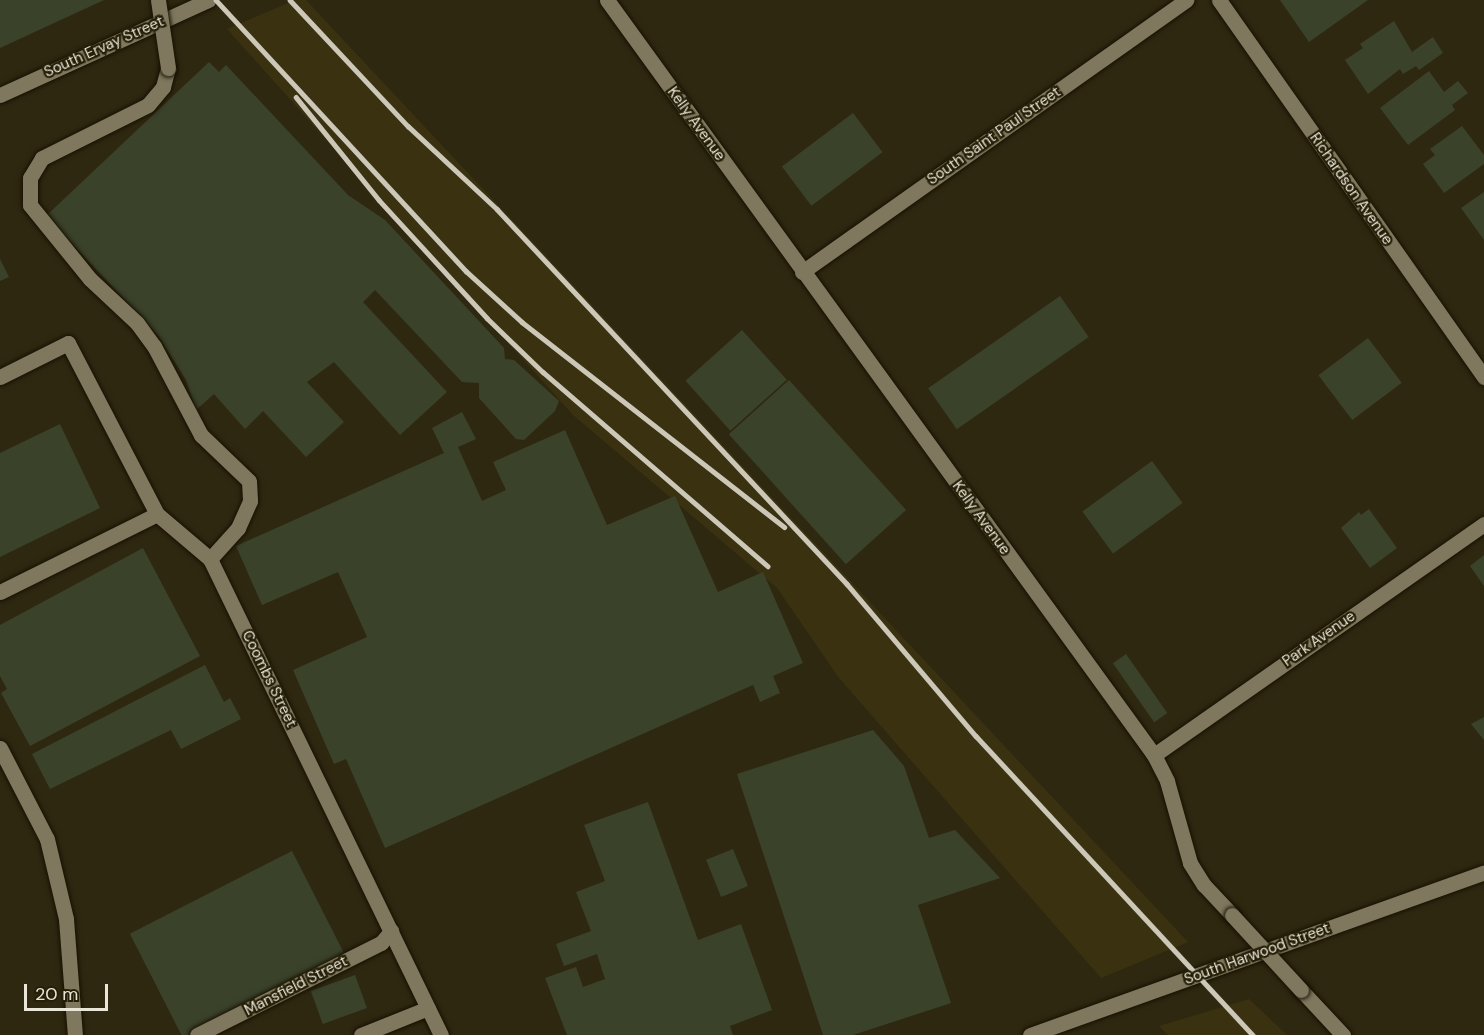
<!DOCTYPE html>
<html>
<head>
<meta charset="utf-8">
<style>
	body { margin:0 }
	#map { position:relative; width:1484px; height:1035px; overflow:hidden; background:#2f2811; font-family:"DM Sans",sans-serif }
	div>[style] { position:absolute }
	.built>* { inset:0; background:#3a3111 }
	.building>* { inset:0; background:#3b422a; transform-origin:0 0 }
	.roads { filter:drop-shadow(0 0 2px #171100) drop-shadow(0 0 2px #171100) }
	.service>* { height:15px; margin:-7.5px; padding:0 7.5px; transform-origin:7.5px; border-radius:7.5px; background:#7f785e }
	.minor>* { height:15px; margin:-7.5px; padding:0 7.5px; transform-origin:7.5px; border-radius:7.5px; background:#7f785e }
	.tertiary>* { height:15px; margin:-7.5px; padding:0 7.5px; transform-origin:7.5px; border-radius:7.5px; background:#7f785e }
	.secondary>* { height:15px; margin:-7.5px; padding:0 7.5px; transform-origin:7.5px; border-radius:7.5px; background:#7f785e }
	.rail>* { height:4.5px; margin:-2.25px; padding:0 2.25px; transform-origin:2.25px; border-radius:2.25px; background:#ccc7b7 }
	.bridges { filter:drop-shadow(0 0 2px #171100) drop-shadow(0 0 2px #171100) }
	.minor-bridge>* { height:15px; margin:-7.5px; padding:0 7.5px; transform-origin:7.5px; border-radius:7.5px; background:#7f785e }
	span { translate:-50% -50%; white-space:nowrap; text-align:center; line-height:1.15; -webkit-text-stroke:4.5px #251f07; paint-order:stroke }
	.street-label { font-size:15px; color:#eae6d7 }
	.scale { position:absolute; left:24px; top:984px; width:84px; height:27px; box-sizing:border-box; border:3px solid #eae6d7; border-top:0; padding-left:8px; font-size:18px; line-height:21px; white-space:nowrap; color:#eae6d7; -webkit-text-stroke:4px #251f07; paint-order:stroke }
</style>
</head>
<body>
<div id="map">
	<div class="built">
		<i style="clip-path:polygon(295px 0,306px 0,1188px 942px,1101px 978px,839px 678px,777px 588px,573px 415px,227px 29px)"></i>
		<i style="clip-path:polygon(1249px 999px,1287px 1035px,1168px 1035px,1159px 1026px)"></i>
	</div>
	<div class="building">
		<i style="clip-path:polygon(0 0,104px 0,0 48px)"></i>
		<i style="clip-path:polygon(1280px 0,1368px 0,1309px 42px)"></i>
		<i style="clip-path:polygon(1394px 21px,1412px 52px,1433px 37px,1443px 53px,1419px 70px,1416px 66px,1403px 74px,1400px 69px,1368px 94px,1345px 60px,1363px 48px,1360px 44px)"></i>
		<i style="clip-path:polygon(209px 62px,219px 72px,226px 65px,348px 195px,385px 220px,504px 348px,505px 359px,514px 360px,559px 401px,555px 411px,524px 440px,516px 439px,479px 398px,479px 383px,462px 382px,375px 290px,363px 302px,447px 392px,400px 435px,334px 362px,307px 382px,344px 422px,306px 457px,263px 411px,245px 429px,214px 394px,196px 410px,186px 380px,158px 335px,46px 216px)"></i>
		<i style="clip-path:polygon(1429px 71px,1444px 92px,1458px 81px,1468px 93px,1452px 105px,1455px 110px,1408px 145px,1380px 108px)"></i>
		<i style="left:853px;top:113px;width:49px;height:89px;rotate:53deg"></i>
		<i style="clip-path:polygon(1462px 126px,1484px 155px,1484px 164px,1444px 193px,1423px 164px,1435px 155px,1430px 149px)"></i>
		<i style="clip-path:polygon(1484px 192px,1484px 240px,1461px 208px)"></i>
		<i style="clip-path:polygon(0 259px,9px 277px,0 281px)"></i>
		<i style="left:1060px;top:296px;width:50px;height:161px;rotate:55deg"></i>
		<i style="left:742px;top:330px;width:67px;height:76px;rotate:48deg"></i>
		<i style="left:1368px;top:338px;width:56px;height:62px;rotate:53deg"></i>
		<i style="left:789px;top:380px;width:175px;height:81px;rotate:48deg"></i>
		<i style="clip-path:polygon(462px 412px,476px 439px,458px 447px,482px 501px,506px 490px,493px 462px,565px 430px,607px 525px,675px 496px,718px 592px,763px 572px,803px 663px,773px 676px,780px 693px,760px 702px,753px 685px,385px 848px,346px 759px,334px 764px,293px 670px,367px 637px,338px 572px,262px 605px,236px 546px,444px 453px,432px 428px)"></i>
		<i style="clip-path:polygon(60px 424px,100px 508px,0 557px,0 453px)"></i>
		<i style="left:1152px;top:461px;width:52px;height:86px;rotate:54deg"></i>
		<i style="clip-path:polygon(1369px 509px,1397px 548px,1370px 568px,1341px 528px,1359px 512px,1361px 515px)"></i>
		<i style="clip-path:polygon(143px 548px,200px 656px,30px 746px,1px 693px,7px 689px,0 676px,0 625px)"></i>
		<i style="clip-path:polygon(1484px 555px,1484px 586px,1470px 566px)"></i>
		<i style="left:1126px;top:654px;width:72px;height:16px;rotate:55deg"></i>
		<i style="clip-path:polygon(205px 665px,224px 702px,230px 698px,241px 719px,181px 749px,171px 730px,50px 789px,32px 754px)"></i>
		<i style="clip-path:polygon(1484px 717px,1484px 740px,1471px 724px)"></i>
		<i style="clip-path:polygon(873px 730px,904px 766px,929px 838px,955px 830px,1000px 878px,918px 905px,951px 1003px,853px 1035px,823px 1035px,737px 774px)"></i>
		<i style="clip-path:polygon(648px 802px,698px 940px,741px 924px,772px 1010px,730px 1026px,733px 1035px,567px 1035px,545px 978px,576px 967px,583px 987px,605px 979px,597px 954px,564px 966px,556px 944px,591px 931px,576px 892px,605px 881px,584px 825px)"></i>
		<i style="left:733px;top:849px;width:40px;height:29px;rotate:68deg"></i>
		<i style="left:292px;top:851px;width:117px;height:182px;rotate:63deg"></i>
		<i style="left:355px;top:975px;width:35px;height:47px;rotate:70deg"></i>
	</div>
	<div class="roads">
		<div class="service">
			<i style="left:168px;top:68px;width:20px;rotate:105deg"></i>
			<i style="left:163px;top:87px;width:23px;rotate:130deg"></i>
			<i style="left:148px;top:105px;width:119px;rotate:153.4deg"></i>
			<i style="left:42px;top:158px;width:23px;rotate:121deg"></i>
			<i style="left:30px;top:178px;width:27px;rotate:90deg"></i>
			<i style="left:30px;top:205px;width:95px;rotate:51deg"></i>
			<i style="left:90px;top:279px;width:64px;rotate:43.1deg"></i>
			<i style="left:137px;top:323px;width:29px;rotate:54deg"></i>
			<i style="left:154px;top:346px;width:101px;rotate:62.2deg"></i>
			<i style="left:201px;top:435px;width:66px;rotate:43.8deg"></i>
			<i style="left:249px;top:481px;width:20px;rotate:87deg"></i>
			<i style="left:250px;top:501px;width:30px;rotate:114deg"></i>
			<i style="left:238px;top:528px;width:42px;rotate:132.1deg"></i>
			<i style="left:0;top:592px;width:175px;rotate:-26.4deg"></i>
			<i style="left:197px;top:1035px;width:206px;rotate:-26.6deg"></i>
			<i style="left:381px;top:943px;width:16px;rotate:-50deg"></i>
			<i style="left:361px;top:1035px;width:72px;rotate:-21.9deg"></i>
		</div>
		<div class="minor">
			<i style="left:607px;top:0;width:932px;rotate:54.08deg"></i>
			<i style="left:1154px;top:755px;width:29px;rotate:63deg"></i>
			<i style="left:1167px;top:781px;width:85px;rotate:74.3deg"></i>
			<i style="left:1190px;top:863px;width:26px;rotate:58deg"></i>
			<i style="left:1204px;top:885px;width:41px;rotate:47deg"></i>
			<i style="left:1219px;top:0;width:461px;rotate:54.9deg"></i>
			<i style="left:802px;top:272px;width:471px;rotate:-35.3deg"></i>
			<i style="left:0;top:377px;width:76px;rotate:-26.6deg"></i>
			<i style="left:68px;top:343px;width:193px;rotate:62.5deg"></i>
			<i style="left:157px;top:514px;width:70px;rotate:40.3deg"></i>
			<i style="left:210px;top:559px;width:529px;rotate:64.11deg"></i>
			<i style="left:0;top:748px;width:102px;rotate:62.7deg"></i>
			<i style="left:47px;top:839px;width:82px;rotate:76.6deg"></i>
			<i style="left:66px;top:919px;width:116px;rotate:85.6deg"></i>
			<i style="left:1154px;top:755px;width:403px;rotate:-35deg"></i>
			<i style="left:1301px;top:990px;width:62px;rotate:47deg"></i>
		</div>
		<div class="tertiary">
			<i style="left:1030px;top:1035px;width:482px;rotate:-19.7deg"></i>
		</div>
		<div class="secondary">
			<i style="left:0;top:95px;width:229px;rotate:-24.5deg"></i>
		</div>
	</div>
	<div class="rail">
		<i style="left:216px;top:0;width:369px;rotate:47.3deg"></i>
		<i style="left:466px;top:271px;width:76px;rotate:42.3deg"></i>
		<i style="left:522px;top:322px;width:333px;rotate:38deg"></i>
		<i style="left:290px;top:0;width:173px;rotate:46.9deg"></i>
		<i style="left:408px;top:126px;width:122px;rotate:43deg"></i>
		<i style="left:497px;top:209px;width:513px;rotate:46.97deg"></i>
		<i style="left:847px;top:584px;width:199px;rotate:49.7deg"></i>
		<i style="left:976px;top:736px;width:408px;rotate:47.2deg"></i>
		<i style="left:296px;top:97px;width:132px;rotate:51.1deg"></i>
		<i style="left:379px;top:200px;width:160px;rotate:47.5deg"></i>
		<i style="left:487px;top:318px;width:78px;rotate:44deg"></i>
		<i style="left:543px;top:372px;width:297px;rotate:40.8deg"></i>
	</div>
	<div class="bridges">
		<div class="minor-bridge">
			<i style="left:158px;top:0;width:69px;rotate:81.6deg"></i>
			<i style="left:1232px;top:915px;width:102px;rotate:47.4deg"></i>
		</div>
	</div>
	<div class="street-label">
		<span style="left:104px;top:47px;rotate:-24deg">South Ervay Street</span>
		<span style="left:696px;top:124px;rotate:54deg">Kelly Avenue</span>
		<span style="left:994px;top:136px;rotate:-35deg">South Saint Paul Street</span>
		<span style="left:1351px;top:189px;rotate:55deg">Richardson Avenue</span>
		<span style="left:981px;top:518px;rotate:54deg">Kelly Avenue</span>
		<span style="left:1319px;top:639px;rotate:-35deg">Park Avenue</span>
		<span style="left:269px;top:679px;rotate:64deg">Coombs Street</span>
		<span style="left:1257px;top:954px;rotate:-20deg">South Harwood Street</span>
		<span style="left:296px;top:986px;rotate:-27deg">Mansfield Street</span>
	</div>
	<div class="scale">20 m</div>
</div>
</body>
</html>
